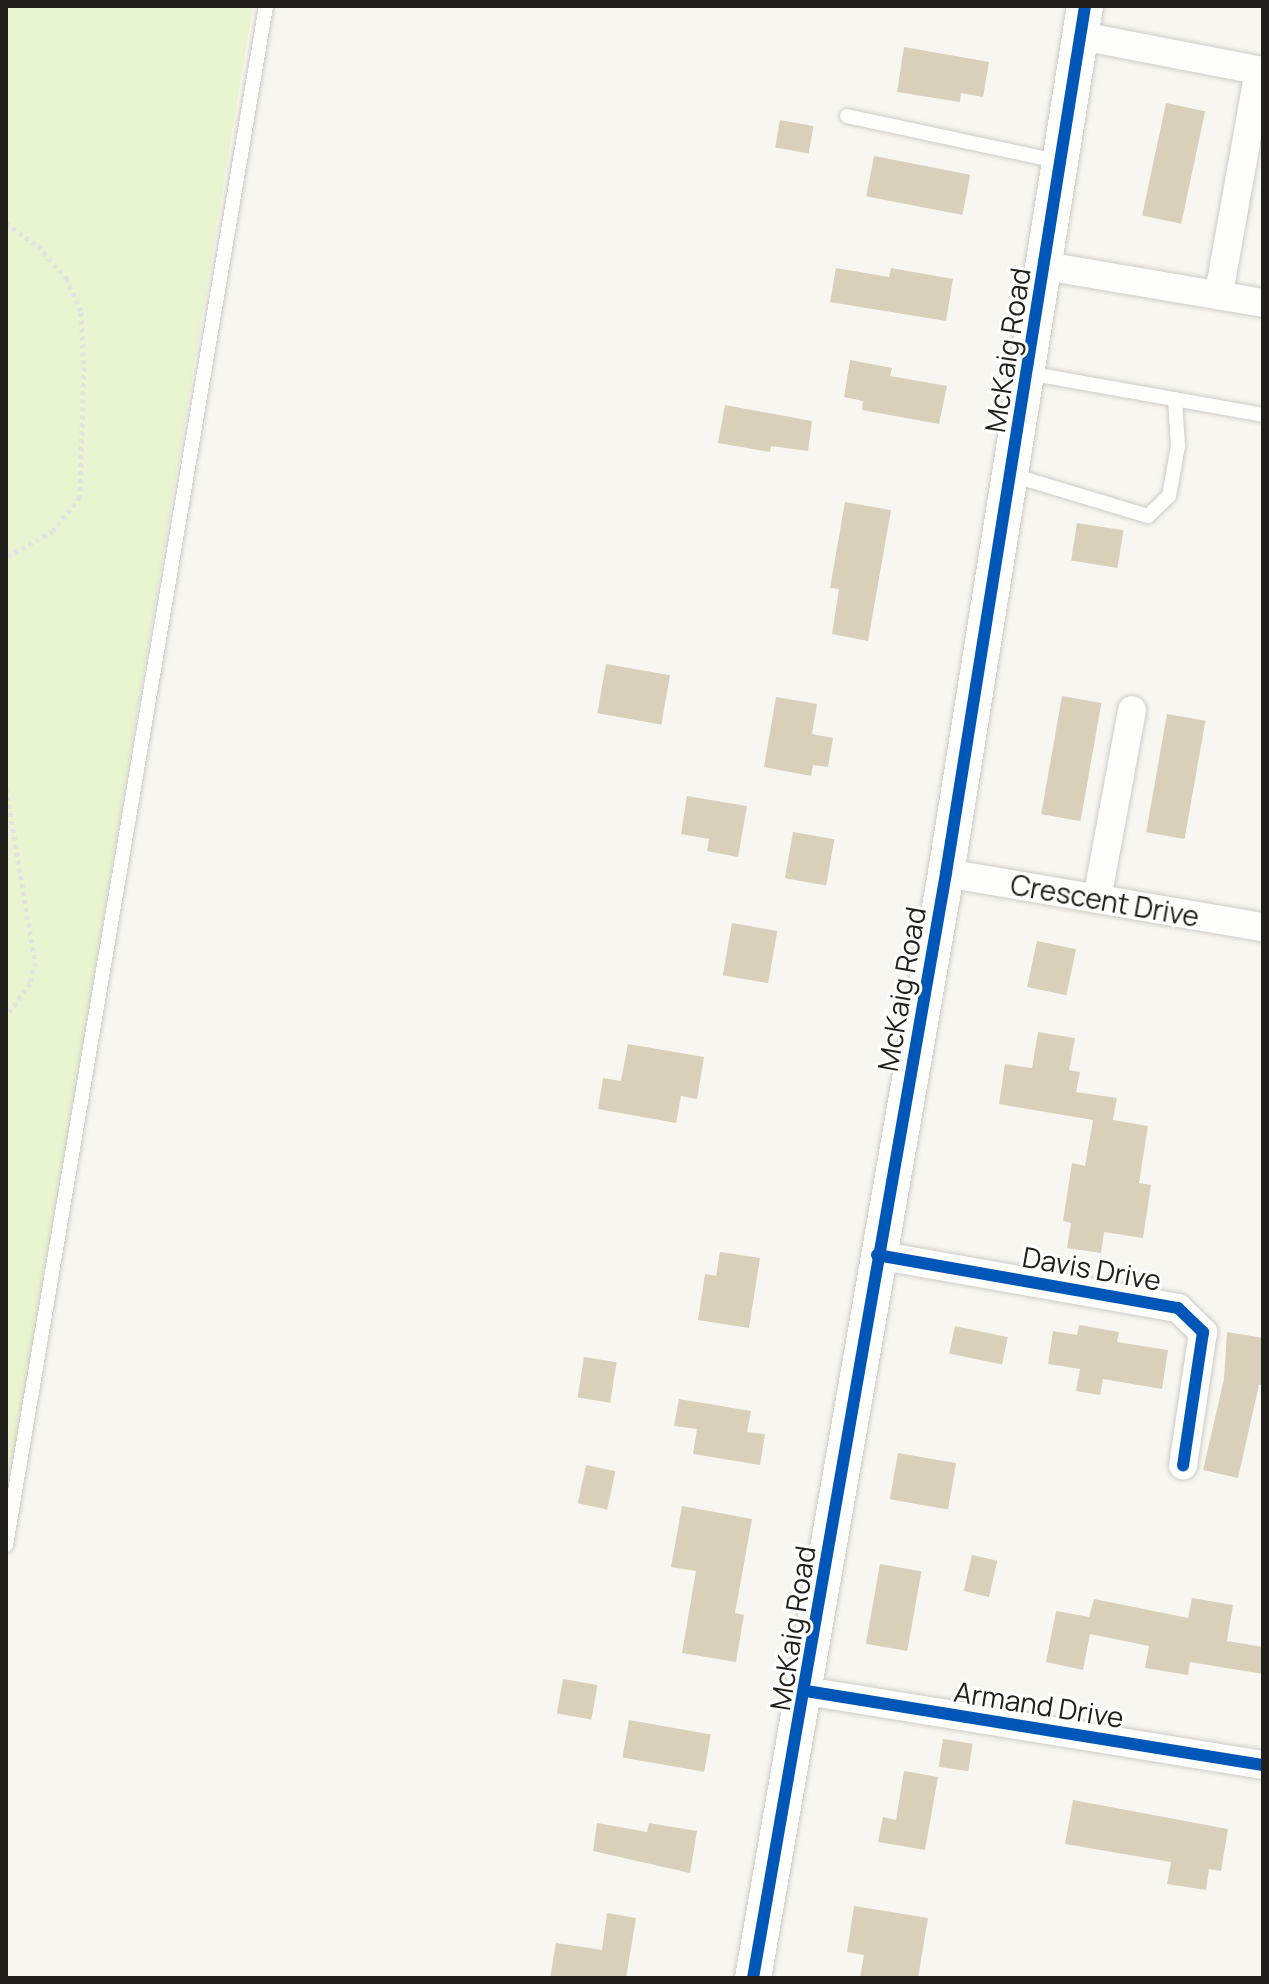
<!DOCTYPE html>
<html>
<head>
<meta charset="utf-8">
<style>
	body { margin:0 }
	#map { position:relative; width:1269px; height:1984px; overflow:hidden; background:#f8f6f0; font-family:Manrope,sans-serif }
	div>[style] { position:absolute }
	.green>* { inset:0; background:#e9f5d1 }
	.building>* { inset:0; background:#d9d0ba; transform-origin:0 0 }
	.path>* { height:5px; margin-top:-2.5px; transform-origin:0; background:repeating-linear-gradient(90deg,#e4e2e1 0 4px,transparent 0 8px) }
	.roads { filter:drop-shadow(0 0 2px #cdcbc6) drop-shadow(0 0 2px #cdcbc6) }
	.service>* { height:14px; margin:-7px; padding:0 7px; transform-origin:7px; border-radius:7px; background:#fefefd }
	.minor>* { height:28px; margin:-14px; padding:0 14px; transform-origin:14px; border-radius:14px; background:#fefefd }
	.tertiary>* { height:36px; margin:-18px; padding:0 18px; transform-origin:18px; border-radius:18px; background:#fefefd }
	.cycleway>* { height:12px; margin:-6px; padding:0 6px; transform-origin:6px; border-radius:6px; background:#0057b8 }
	span { translate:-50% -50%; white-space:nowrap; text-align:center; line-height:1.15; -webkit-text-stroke:6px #fff; paint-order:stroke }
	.street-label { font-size:28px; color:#211f1b }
	.frame { position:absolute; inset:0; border:8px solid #211f1b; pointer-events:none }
</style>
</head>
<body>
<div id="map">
	<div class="green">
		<i style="clip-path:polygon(6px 6px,253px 6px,6px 1514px)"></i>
	</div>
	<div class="building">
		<i style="clip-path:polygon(904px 47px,989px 62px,983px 97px,961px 93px,960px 102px,897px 92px)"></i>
		<i style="left:1166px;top:103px;width:40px;height:115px;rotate:12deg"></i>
		<i style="left:780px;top:120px;width:34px;height:28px;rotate:10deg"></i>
		<i style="left:874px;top:156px;width:98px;height:41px;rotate:11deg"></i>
		<i style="clip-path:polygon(836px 268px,889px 277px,891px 268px,953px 279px,946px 321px,830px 302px)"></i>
		<i style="clip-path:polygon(850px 360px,892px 368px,890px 376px,947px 386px,939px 424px,862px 410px,863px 401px,844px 397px)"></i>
		<i style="clip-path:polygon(725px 405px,812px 421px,808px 451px,771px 446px,770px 452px,718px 443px)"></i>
		<i style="clip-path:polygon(845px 502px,891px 510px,868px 641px,832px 634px,839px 589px,830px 588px)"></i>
		<i style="left:1077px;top:523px;width:47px;height:38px;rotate:9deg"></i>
		<i style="left:606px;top:664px;width:65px;height:50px;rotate:10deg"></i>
		<i style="left:1062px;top:696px;width:40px;height:120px;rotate:10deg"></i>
		<i style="clip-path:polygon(776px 697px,817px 704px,812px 734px,833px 738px,828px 767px,813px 765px,811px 776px,764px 767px)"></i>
		<i style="left:1167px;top:714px;width:39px;height:120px;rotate:10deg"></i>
		<i style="clip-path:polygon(687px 796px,747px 806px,738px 857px,707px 851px,709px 839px,681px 834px)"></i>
		<i style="left:793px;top:832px;width:42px;height:47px;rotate:10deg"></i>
		<i style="left:732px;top:923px;width:46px;height:53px;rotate:10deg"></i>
		<i style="left:1037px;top:941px;width:40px;height:47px;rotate:12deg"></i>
		<i style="clip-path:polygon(1038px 1032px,1075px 1038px,1069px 1070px,1080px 1072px,1076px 1092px,1117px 1098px,1113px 1120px,1148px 1126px,1139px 1183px,1151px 1185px,1143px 1238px,1104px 1232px,1101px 1253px,1067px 1248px,1071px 1223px,1063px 1221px,1072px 1163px,1085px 1166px,1093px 1120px,999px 1104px,1005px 1064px,1032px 1068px)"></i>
		<i style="clip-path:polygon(628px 1044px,704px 1057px,697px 1099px,681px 1096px,676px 1123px,598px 1109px,603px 1078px,621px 1081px)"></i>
		<i style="clip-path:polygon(720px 1252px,760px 1258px,749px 1328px,698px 1320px,705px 1274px,716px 1276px)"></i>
		<i style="clip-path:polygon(1079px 1325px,1119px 1332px,1117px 1342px,1168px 1350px,1162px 1389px,1103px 1379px,1100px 1395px,1076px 1391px,1080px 1369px,1048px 1364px,1053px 1331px,1077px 1335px)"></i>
		<i style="left:955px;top:1326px;width:54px;height:28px;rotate:12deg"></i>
		<i style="clip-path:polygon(1227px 1332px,1263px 1338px,1263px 1385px,1259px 1385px,1238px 1478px,1203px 1470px,1224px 1379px)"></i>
		<i style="left:584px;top:1357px;width:33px;height:41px;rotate:9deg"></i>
		<i style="clip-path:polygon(679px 1399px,751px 1411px,747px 1432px,765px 1434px,760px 1465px,693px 1454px,697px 1429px,674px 1426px)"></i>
		<i style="left:898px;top:1453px;width:59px;height:47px;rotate:10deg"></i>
		<i style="left:586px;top:1465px;width:30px;height:39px;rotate:12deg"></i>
		<i style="clip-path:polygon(682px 1506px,752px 1519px,735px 1613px,744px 1615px,736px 1662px,682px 1653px,696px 1571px,671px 1567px)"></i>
		<i style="left:972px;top:1555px;width:26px;height:37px;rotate:13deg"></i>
		<i style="left:880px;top:1564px;width:42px;height:81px;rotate:10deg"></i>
		<i style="clip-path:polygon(1192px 1598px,1233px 1605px,1227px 1641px,1263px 1647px,1263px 1674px,1190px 1662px,1188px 1675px,1145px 1668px,1149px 1646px,1090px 1634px,1083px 1670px,1046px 1662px,1056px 1611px,1089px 1617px,1094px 1599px,1188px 1618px)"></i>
		<i style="left:563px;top:1679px;width:35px;height:35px;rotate:10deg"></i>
		<i style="left:629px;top:1720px;width:83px;height:38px;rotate:10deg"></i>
		<i style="left:943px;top:1739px;width:30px;height:28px;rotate:9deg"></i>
		<i style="clip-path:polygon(904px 1771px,938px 1777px,925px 1850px,878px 1842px,883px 1817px,896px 1820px)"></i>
		<i style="clip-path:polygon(1073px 1800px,1228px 1829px,1221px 1871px,1209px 1869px,1206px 1890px,1167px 1884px,1171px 1862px,1065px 1844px)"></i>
		<i style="clip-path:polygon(597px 1823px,647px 1832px,649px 1823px,697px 1831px,690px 1873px,593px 1851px)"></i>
		<i style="clip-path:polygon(854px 1906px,928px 1918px,918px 1978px,860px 1978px,864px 1955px,847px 1952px)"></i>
		<i style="clip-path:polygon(607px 1913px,636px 1918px,626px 1978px,550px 1978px,556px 1943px,602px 1950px)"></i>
	</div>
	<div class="path">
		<i style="left:6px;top:223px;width:39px;rotate:36deg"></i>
		<i style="left:38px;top:246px;width:43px;rotate:48.8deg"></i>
		<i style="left:66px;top:278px;width:37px;rotate:66deg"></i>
		<i style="left:81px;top:312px;width:55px;rotate:86.9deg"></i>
		<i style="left:84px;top:367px;width:130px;rotate:91.8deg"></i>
		<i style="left:80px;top:497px;width:43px;rotate:128.5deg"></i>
		<i style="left:53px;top:531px;width:54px;rotate:151deg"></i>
		<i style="left:6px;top:789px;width:175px;rotate:80.5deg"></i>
		<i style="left:35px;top:962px;width:22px;rotate:103deg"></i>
		<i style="left:30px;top:983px;width:41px;rotate:126deg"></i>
	</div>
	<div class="roads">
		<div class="service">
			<i style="left:847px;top:116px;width:219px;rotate:12.1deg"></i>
			<i style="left:1028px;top:373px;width:239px;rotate:10.1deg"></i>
			<i style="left:1012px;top:475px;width:142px;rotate:16.8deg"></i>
			<i style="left:1148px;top:516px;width:29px;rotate:-44deg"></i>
			<i style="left:1169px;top:496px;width:51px;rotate:-79.8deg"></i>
			<i style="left:1178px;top:446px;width:47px;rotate:-93.7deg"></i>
			<i style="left:6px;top:1545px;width:1561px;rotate:-80.41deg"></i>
		</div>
		<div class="minor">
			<i style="left:1081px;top:36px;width:185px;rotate:10.9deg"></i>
			<i style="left:1045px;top:266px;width:221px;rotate:9.6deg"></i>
			<i style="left:1219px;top:293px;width:226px;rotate:-79.8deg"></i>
			<i style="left:946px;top:873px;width:322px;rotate:9.7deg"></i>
			<i style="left:1097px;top:899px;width:192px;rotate:-79.5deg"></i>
			<i style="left:877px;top:1255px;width:306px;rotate:10deg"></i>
			<i style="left:1178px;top:1308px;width:35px;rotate:44deg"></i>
			<i style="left:1203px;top:1332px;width:135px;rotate:98.5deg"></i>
			<i style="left:806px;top:1691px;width:463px;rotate:9.2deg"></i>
		</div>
		<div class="tertiary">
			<i style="left:753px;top:1978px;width:1122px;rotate:-80.09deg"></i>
			<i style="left:946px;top:873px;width:878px;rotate:-80.89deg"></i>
		</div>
	</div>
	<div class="cycleway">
		<i style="left:877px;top:1255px;width:306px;rotate:10deg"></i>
		<i style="left:1178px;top:1308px;width:35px;rotate:44deg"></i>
		<i style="left:1203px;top:1332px;width:135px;rotate:98.5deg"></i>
		<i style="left:806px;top:1691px;width:463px;rotate:9.2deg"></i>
		<i style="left:753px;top:1978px;width:1122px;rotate:-80.09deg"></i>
		<i style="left:946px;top:873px;width:878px;rotate:-80.89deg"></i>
	</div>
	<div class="street-label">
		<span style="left:1007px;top:350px;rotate:-81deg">McKaig Road</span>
		<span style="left:1105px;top:900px;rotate:10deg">Crescent Drive</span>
		<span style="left:901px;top:989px;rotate:-80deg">McKaig Road</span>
		<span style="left:1092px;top:1268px;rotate:10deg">Davis Drive</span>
		<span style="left:792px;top:1628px;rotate:-81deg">McKaig Road</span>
		<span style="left:1039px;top:1704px;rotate:9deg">Armand Drive</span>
	</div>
	<div class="frame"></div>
</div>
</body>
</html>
